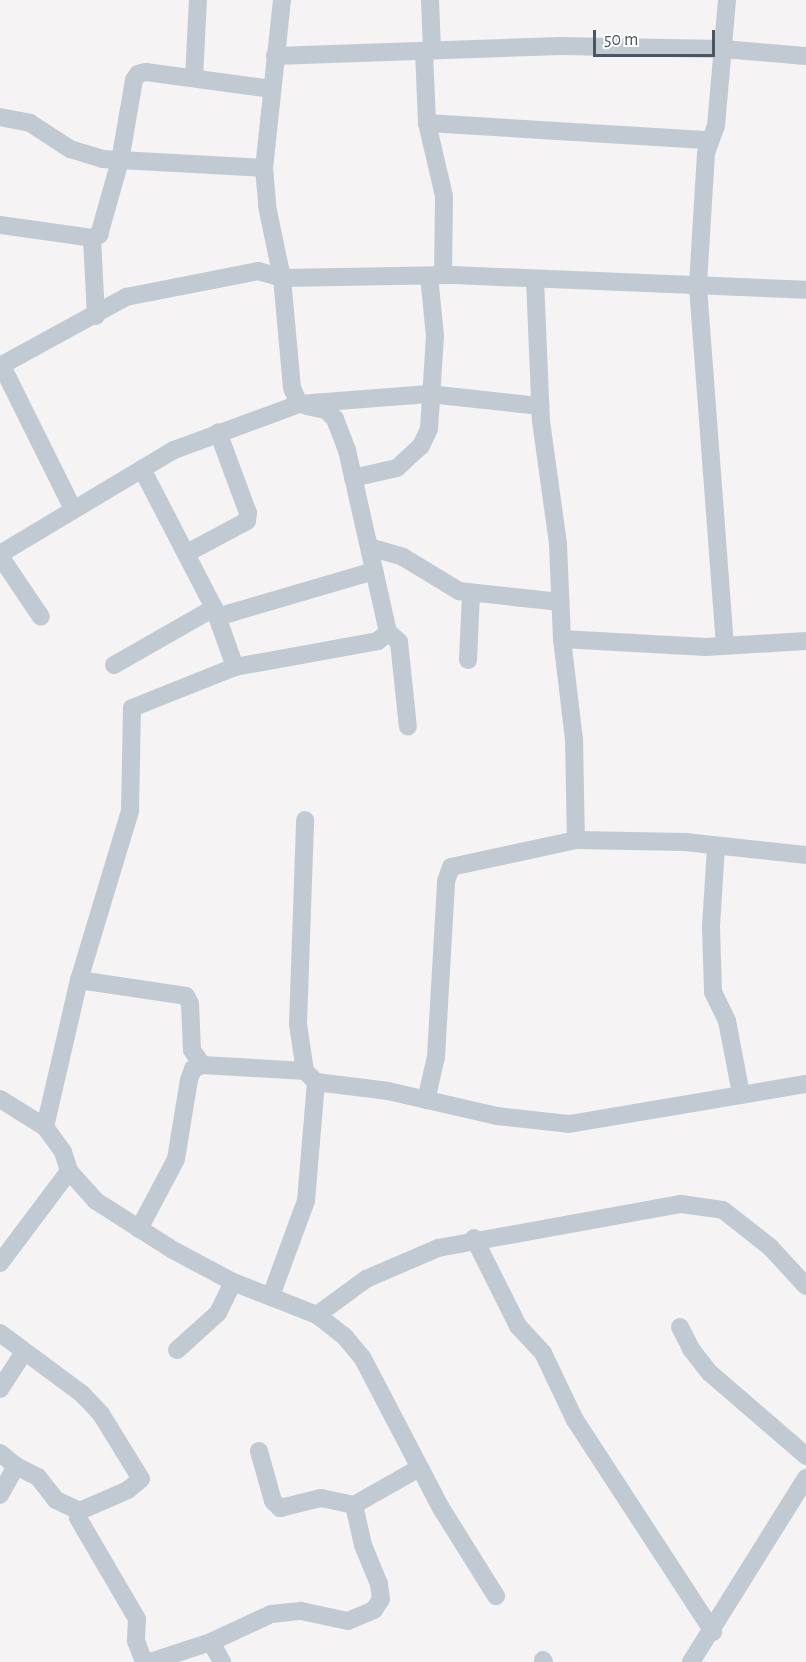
<!DOCTYPE html>
<html>
<head>
<meta charset="utf-8">
<style>
	body { margin:0 }
	#map { position:relative; width:806px; height:1662px; overflow:hidden; background:#f5f3f3; font-family:"Alegreya Sans",sans-serif }
	div>[style] { position:absolute }
	.minor>* { height:18px; margin:-9px; padding:0 9px; transform-origin:9px; border-radius:9px; background:#c1cad2 }
	span { translate:-50% -50%; white-space:nowrap; text-align:center; line-height:1.15; -webkit-text-stroke:4.5px #fff; paint-order:stroke }
	.scale { position:absolute; left:593px; top:30px; width:122px; height:27px; box-sizing:border-box; border:3px solid #4a5661; border-top:0; padding-left:8px; font-size:18px; line-height:21px; white-space:nowrap; color:#4a5661; -webkit-text-stroke:4px #fff; paint-order:stroke }
</style>
</head>
<body>
<div id="map">
	<div class="minor">
		<i style="left:282px;top:0;width:169px;rotate:96.1deg"></i>
		<i style="left:264px;top:168px;width:38px;rotate:85deg"></i>
		<i style="left:267px;top:206px;width:74px;rotate:78.2deg"></i>
		<i style="left:282px;top:278px;width:110px;rotate:84.8deg"></i>
		<i style="left:292px;top:388px;width:17px;rotate:66deg"></i>
		<i style="left:430px;top:0;width:50px;rotate:87.7deg"></i>
		<i style="left:424px;top:51px;width:72px;rotate:87.6deg"></i>
		<i style="left:427px;top:123px;width:75px;rotate:76.9deg"></i>
		<i style="left:444px;top:196px;width:79px;rotate:90.7deg"></i>
		<i style="left:275px;top:56px;width:286px;rotate:-2deg"></i>
		<i style="left:561px;top:46px;width:162px;rotate:1.1deg"></i>
		<i style="left:723px;top:49px;width:83px;rotate:4.8deg"></i>
		<i style="left:194px;top:78px;width:78px;rotate:-87.1deg"></i>
		<i style="left:0;top:117px;width:31px;rotate:11deg"></i>
		<i style="left:30px;top:123px;width:48px;rotate:33deg"></i>
		<i style="left:70px;top:149px;width:34px;rotate:17deg"></i>
		<i style="left:102px;top:159px;width:162px;rotate:3.2deg"></i>
		<i style="left:427px;top:123px;width:282px;rotate:3.5deg"></i>
		<i style="left:0;top:225px;width:93px;rotate:8deg"></i>
		<i style="left:92px;top:238px;width:8px;rotate:-23deg"></i>
		<i style="left:99px;top:235px;width:77px;rotate:-74.2deg"></i>
		<i style="left:120px;top:161px;width:82px;rotate:-80.2deg"></i>
		<i style="left:134px;top:80px;width:7px;rotate:-56deg"></i>
		<i style="left:138px;top:74px;width:8px;rotate:-14deg"></i>
		<i style="left:146px;top:72px;width:127px;rotate:7.7deg"></i>
		<i style="left:92px;top:238px;width:78px;rotate:87.1deg"></i>
		<i style="left:535px;top:279px;width:142px;rotate:87.6deg"></i>
		<i style="left:541px;top:421px;width:124px;rotate:82.1deg"></i>
		<i style="left:558px;top:544px;width:95px;rotate:87.6deg"></i>
		<i style="left:562px;top:639px;width:101px;rotate:83.2deg"></i>
		<i style="left:574px;top:739px;width:101px;rotate:88.9deg"></i>
		<i style="left:0;top:366px;width:144px;rotate:-28.7deg"></i>
		<i style="left:126px;top:297px;width:135px;rotate:-11.1deg"></i>
		<i style="left:258px;top:271px;width:25px;rotate:16deg"></i>
		<i style="left:282px;top:278px;width:171px;rotate:-1deg"></i>
		<i style="left:453px;top:275px;width:353px;rotate:2.4deg"></i>
		<i style="left:2px;top:366px;width:160px;rotate:63.6deg"></i>
		<i style="left:306px;top:406px;width:20px;rotate:11deg"></i>
		<i style="left:326px;top:410px;width:13px;rotate:45deg"></i>
		<i style="left:335px;top:419px;width:33px;rotate:69deg"></i>
		<i style="left:347px;top:450px;width:187px;rotate:77.3deg"></i>
		<i style="left:388px;top:632px;width:15px;rotate:42deg"></i>
		<i style="left:399px;top:642px;width:85px;rotate:84deg"></i>
		<i style="left:142px;top:469px;width:157px;rotate:62.6deg"></i>
		<i style="left:214px;top:608px;width:63px;rotate:70.4deg"></i>
		<i style="left:353px;top:478px;width:45px;rotate:-12.8deg"></i>
		<i style="left:397px;top:468px;width:33px;rotate:-43deg"></i>
		<i style="left:421px;top:446px;width:19px;rotate:-65deg"></i>
		<i style="left:429px;top:429px;width:93px;rotate:-86.3deg"></i>
		<i style="left:435px;top:336px;width:60px;rotate:-95.7deg"></i>
		<i style="left:369px;top:547px;width:35px;rotate:16deg"></i>
		<i style="left:403px;top:557px;width:66px;rotate:31.3deg"></i>
		<i style="left:459px;top:591px;width:102px;rotate:6.2deg"></i>
		<i style="left:187px;top:553px;width:68px;rotate:-28.1deg"></i>
		<i style="left:247px;top:521px;width:8px;rotate:-83deg"></i>
		<i style="left:248px;top:513px;width:86px;rotate:-110.3deg"></i>
		<i style="left:0;top:554px;width:203px;rotate:-30.9deg"></i>
		<i style="left:174px;top:450px;width:133px;rotate:-20.2deg"></i>
		<i style="left:299px;top:404px;width:130px;rotate:-4.4deg"></i>
		<i style="left:429px;top:394px;width:112px;rotate:6.2deg"></i>
		<i style="left:0;top:556px;width:73px;rotate:56.1deg"></i>
		<i style="left:217px;top:617px;width:164px;rotate:-16.3deg"></i>
		<i style="left:562px;top:639px;width:144px;rotate:3.2deg"></i>
		<i style="left:706px;top:647px;width:100px;rotate:-3.4deg"></i>
		<i style="left:725px;top:646px;width:363px;rotate:-94.3deg"></i>
		<i style="left:698px;top:284px;width:131px;rotate:-86.5deg"></i>
		<i style="left:706px;top:153px;width:29px;rotate:-70deg"></i>
		<i style="left:716px;top:126px;width:126px;rotate:-85deg"></i>
		<i style="left:468px;top:660px;width:67px;rotate:-87.4deg"></i>
		<i style="left:114px;top:665px;width:115px;rotate:-29.7deg"></i>
		<i style="left:716px;top:847px;width:80px;rotate:93.6deg"></i>
		<i style="left:711px;top:927px;width:65px;rotate:88.2deg"></i>
		<i style="left:713px;top:992px;width:32px;rotate:64deg"></i>
		<i style="left:727px;top:1021px;width:74px;rotate:79.1deg"></i>
		<i style="left:79px;top:980px;width:108px;rotate:8.5deg"></i>
		<i style="left:186px;top:996px;width:9px;rotate:63deg"></i>
		<i style="left:190px;top:1004px;width:46px;rotate:87.5deg"></i>
		<i style="left:192px;top:1050px;width:18px;rotate:56deg"></i>
		<i style="left:305px;top:1071px;width:48px;rotate:-98.5deg"></i>
		<i style="left:298px;top:1024px;width:204px;rotate:-88deg"></i>
		<i style="left:0;top:1099px;width:53px;rotate:31.9deg"></i>
		<i style="left:45px;top:1127px;width:31px;rotate:54deg"></i>
		<i style="left:63px;top:1152px;width:20px;rotate:72deg"></i>
		<i style="left:69px;top:1171px;width:40px;rotate:48deg"></i>
		<i style="left:96px;top:1201px;width:91px;rotate:32.5deg"></i>
		<i style="left:173px;top:1250px;width:68px;rotate:28.1deg"></i>
		<i style="left:233px;top:1282px;width:90px;rotate:21.4deg"></i>
		<i style="left:317px;top:1315px;width:36px;rotate:38deg"></i>
		<i style="left:345px;top:1337px;width:26px;rotate:50deg"></i>
		<i style="left:362px;top:1357px;width:170px;rotate:62.4deg"></i>
		<i style="left:441px;top:1508px;width:104px;rotate:58deg"></i>
		<i style="left:426px;top:1100px;width:44px;rotate:-76.9deg"></i>
		<i style="left:436px;top:1057px;width:176px;rotate:-86.7deg"></i>
		<i style="left:446px;top:881px;width:15px;rotate:-70deg"></i>
		<i style="left:451px;top:867px;width:128px;rotate:-12.2deg"></i>
		<i style="left:576px;top:840px;width:109px;rotate:1.1deg"></i>
		<i style="left:685px;top:842px;width:122px;rotate:6.1deg"></i>
		<i style="left:45px;top:1127px;width:151px;rotate:-77deg"></i>
		<i style="left:79px;top:980px;width:177px;rotate:-73.2deg"></i>
		<i style="left:130px;top:811px;width:103px;rotate:-88.9deg"></i>
		<i style="left:132px;top:708px;width:111px;rotate:-21.7deg"></i>
		<i style="left:235px;top:667px;width:145px;rotate:-10.3deg"></i>
		<i style="left:378px;top:641px;width:13px;rotate:-42deg"></i>
		<i style="left:139px;top:1229px;width:79px;rotate:-62.1deg"></i>
		<i style="left:176px;top:1159px;width:80px;rotate:-80.7deg"></i>
		<i style="left:189px;top:1080px;width:12px;rotate:-70deg"></i>
		<i style="left:193px;top:1069px;width:10px;rotate:-24deg"></i>
		<i style="left:202px;top:1065px;width:103px;rotate:3.3deg"></i>
		<i style="left:305px;top:1071px;width:16px;rotate:45deg"></i>
		<i style="left:316px;top:1082px;width:73px;rotate:7.1deg"></i>
		<i style="left:388px;top:1091px;width:112px;rotate:12.9deg"></i>
		<i style="left:497px;top:1116px;width:72px;rotate:6.3deg"></i>
		<i style="left:569px;top:1124px;width:240px;rotate:-9.6deg"></i>
		<i style="left:474px;top:1238px;width:98px;rotate:63.4deg"></i>
		<i style="left:518px;top:1326px;width:37px;rotate:47deg"></i>
		<i style="left:543px;top:1353px;width:74px;rotate:64.5deg"></i>
		<i style="left:575px;top:1420px;width:253px;rotate:56.9deg"></i>
		<i style="left:0;top:1263px;width:115px;rotate:-53.1deg"></i>
		<i style="left:271px;top:1296px;width:101px;rotate:-69.8deg"></i>
		<i style="left:306px;top:1201px;width:119px;rotate:-85.2deg"></i>
		<i style="left:317px;top:1315px;width:61px;rotate:-36.3deg"></i>
		<i style="left:366px;top:1279px;width:78px;rotate:-23.3deg"></i>
		<i style="left:438px;top:1248px;width:247px;rotate:-10.3deg"></i>
		<i style="left:681px;top:1204px;width:42px;rotate:8.1deg"></i>
		<i style="left:723px;top:1210px;width:60px;rotate:38.2deg"></i>
		<i style="left:770px;top:1247px;width:53px;rotate:47.3deg"></i>
		<i style="left:680px;top:1327px;width:25px;rotate:63deg"></i>
		<i style="left:691px;top:1349px;width:31px;rotate:52deg"></i>
		<i style="left:710px;top:1373px;width:127px;rotate:40.8deg"></i>
		<i style="left:0;top:1333px;width:102px;rotate:36.6deg"></i>
		<i style="left:82px;top:1394px;width:28px;rotate:46deg"></i>
		<i style="left:101px;top:1414px;width:76px;rotate:58.4deg"></i>
		<i style="left:141px;top:1479px;width:17px;rotate:140deg"></i>
		<i style="left:128px;top:1490px;width:52px;rotate:156.4deg"></i>
		<i style="left:177px;top:1350px;width:55px;rotate:-42.1deg"></i>
		<i style="left:218px;top:1313px;width:34px;rotate:-64deg"></i>
		<i style="left:0;top:1389px;width:44px;rotate:-57deg"></i>
		<i style="left:259px;top:1451px;width:52px;rotate:74.4deg"></i>
		<i style="left:273px;top:1501px;width:10px;rotate:45deg"></i>
		<i style="left:280px;top:1508px;width:42px;rotate:-13.7deg"></i>
		<i style="left:321px;top:1498px;width:34px;rotate:12deg"></i>
		<i style="left:354px;top:1505px;width:75px;rotate:-29.6deg"></i>
		<i style="left:0;top:1453px;width:21px;rotate:39deg"></i>
		<i style="left:16px;top:1466px;width:33px;rotate:119deg"></i>
		<i style="left:16px;top:1466px;width:25px;rotate:27deg"></i>
		<i style="left:38px;top:1477px;width:29px;rotate:52deg"></i>
		<i style="left:56px;top:1500px;width:26px;rotate:25deg"></i>
		<i style="left:80px;top:1511px;width:7px;rotate:106deg"></i>
		<i style="left:78px;top:1518px;width:117px;rotate:59.7deg"></i>
		<i style="left:137px;top:1619px;width:22px;rotate:93deg"></i>
		<i style="left:136px;top:1641px;width:22px;rotate:69deg"></i>
		<i style="left:211px;top:1642px;width:23px;rotate:61deg"></i>
		<i style="left:543px;top:1660px;width:2px;rotate:63deg"></i>
		<i style="left:150px;top:1662px;width:64px;rotate:-18.2deg"></i>
		<i style="left:211px;top:1642px;width:66px;rotate:-25deg"></i>
		<i style="left:271px;top:1614px;width:30px;rotate:-6deg"></i>
		<i style="left:301px;top:1611px;width:48px;rotate:12deg"></i>
		<i style="left:348px;top:1621px;width:28px;rotate:-23deg"></i>
		<i style="left:374px;top:1610px;width:13px;rotate:-58deg"></i>
		<i style="left:381px;top:1599px;width:15px;rotate:-98deg"></i>
		<i style="left:379px;top:1584px;width:42px;rotate:-112.3deg"></i>
		<i style="left:363px;top:1545px;width:41px;rotate:-102.7deg"></i>
		<i style="left:691px;top:1662px;width:217px;rotate:-58deg"></i>
	</div>
	<div class="scale">50 m</div>
</div>
</body>
</html>
